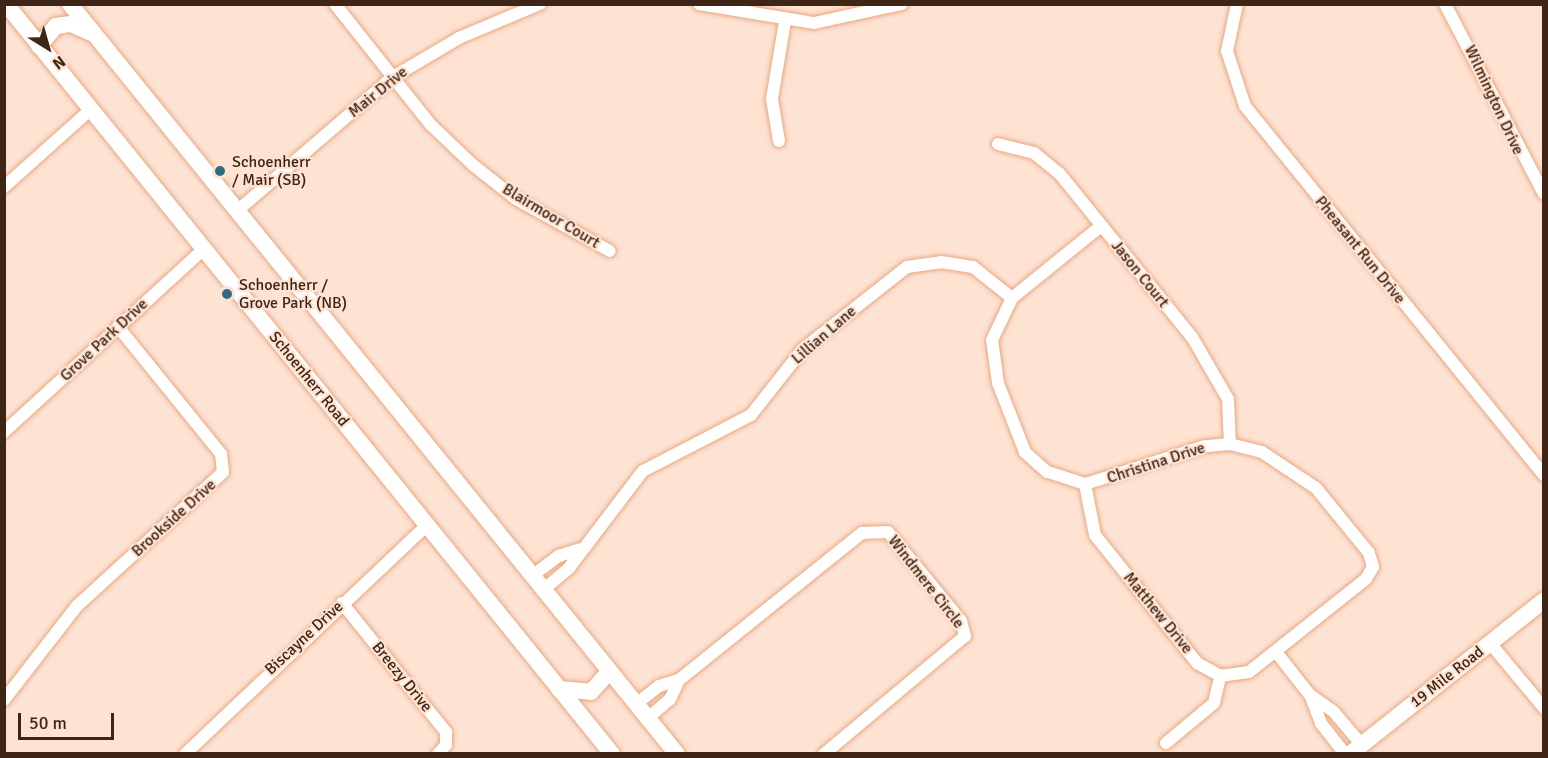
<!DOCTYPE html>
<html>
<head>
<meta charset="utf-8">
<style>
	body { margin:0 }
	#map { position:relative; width:1548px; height:758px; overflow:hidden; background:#fee2d2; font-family:Signika,sans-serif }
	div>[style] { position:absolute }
	.roads { filter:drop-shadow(0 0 2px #e9a880) drop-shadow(0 0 2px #e9a880) }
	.street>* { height:12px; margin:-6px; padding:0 6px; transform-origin:6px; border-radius:6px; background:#fff }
	.secondary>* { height:16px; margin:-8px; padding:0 8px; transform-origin:8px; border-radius:8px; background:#fff }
	.dots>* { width:16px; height:16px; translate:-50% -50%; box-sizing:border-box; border:3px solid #fee2d2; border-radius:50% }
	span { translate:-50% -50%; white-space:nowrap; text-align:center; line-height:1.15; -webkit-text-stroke:4.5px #fee2d2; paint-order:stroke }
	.street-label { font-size:16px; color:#3e2515 }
	.poi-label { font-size:16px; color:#3e2515 }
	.left { translate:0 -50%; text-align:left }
	.frame { position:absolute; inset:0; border:6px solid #3e2515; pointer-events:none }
	.north { position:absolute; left:18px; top:18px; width:60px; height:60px; -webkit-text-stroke:4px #fee2d2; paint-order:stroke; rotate:143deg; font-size:16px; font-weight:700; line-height:24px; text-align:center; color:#3e2515 }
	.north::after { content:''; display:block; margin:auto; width:21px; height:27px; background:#3e2515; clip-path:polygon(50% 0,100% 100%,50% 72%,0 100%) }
	.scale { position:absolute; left:18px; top:713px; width:96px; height:27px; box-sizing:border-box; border:3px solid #3e2515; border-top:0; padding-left:8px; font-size:18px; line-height:21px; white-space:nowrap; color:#3e2515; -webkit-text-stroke:4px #fee2d2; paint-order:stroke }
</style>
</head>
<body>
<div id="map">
	<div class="roads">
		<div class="street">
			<i style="left:335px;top:4px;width:154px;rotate:51.6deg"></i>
			<i style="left:431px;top:125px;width:58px;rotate:43.6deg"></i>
			<i style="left:473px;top:165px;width:55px;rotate:38.3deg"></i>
			<i style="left:516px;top:199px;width:107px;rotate:29deg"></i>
			<i style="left:699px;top:4px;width:117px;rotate:9.4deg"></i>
			<i style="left:814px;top:23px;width:90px;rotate:-12.2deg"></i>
			<i style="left:1237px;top:4px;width:48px;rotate:102deg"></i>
			<i style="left:1227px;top:51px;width:58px;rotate:71.9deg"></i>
			<i style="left:1245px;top:106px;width:475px;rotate:51deg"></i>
			<i style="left:1445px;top:4px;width:214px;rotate:62.5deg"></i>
			<i style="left:779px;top:141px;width:43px;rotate:-99.5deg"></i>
			<i style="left:772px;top:99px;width:79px;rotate:-80.5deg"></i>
			<i style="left:998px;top:144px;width:37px;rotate:14deg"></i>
			<i style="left:1034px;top:153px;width:32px;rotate:39deg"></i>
			<i style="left:1059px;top:173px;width:211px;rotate:51deg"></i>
			<i style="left:1192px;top:337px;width:72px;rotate:59.9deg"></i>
			<i style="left:1228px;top:399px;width:45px;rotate:87.5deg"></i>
			<i style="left:4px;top:187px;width:115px;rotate:-41.8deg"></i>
			<i style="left:237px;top:211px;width:206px;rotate:-40.7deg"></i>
			<i style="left:393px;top:77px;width:77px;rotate:-30.6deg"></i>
			<i style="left:459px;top:38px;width:88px;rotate:-22.8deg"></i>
			<i style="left:4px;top:432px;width:271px;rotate:-42.5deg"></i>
			<i style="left:1085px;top:484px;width:52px;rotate:78.9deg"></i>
			<i style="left:1095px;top:535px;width:164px;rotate:51.4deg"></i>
			<i style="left:1197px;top:663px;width:26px;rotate:29deg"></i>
			<i style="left:1220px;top:676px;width:29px;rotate:-8deg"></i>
			<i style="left:1249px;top:672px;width:149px;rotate:-38.5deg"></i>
			<i style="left:1366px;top:579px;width:14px;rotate:-60deg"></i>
			<i style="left:1373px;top:567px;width:15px;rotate:-106deg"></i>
			<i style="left:1369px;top:553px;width:84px;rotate:-129.2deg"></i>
			<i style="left:1316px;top:488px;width:65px;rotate:-146.3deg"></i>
			<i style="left:1262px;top:452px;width:33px;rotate:-166deg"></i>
			<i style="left:1230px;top:444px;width:25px;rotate:175deg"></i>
			<i style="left:1205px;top:446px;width:126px;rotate:162.4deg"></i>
			<i style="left:1085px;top:484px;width:40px;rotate:-162deg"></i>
			<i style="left:1047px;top:472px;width:30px;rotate:-138deg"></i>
			<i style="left:1025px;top:452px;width:74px;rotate:-111.4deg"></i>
			<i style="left:998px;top:383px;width:43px;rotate:-97.9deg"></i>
			<i style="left:992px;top:340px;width:47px;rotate:-64.5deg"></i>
			<i style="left:1012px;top:298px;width:114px;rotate:-39deg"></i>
			<i style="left:532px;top:576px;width:34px;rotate:-37deg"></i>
			<i style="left:559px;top:556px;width:22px;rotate:-18deg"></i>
			<i style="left:543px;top:590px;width:34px;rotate:-40deg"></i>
			<i style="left:569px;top:568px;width:122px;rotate:-52.7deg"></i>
			<i style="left:643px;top:471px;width:122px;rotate:-27.4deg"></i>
			<i style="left:751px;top:415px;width:84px;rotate:-51.8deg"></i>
			<i style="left:803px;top:349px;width:132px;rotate:-38.3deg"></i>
			<i style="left:907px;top:267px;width:34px;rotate:-8deg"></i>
			<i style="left:941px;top:262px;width:32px;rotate:9deg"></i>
			<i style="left:973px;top:267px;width:50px;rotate:38.5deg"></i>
			<i style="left:342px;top:603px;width:166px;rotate:51.1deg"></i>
			<i style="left:446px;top:732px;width:13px;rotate:90deg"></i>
			<i style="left:446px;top:745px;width:12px;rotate:132deg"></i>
			<i style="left:1490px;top:643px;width:85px;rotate:50.3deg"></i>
			<i style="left:1276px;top:652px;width:55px;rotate:51.7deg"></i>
			<i style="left:679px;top:680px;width:235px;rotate:-38.8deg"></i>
			<i style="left:862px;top:533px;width:26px;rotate:-2deg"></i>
			<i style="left:888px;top:532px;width:115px;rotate:50.6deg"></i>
			<i style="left:961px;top:621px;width:16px;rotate:75deg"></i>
			<i style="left:965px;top:636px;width:184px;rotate:140.1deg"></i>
			<i style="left:4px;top:700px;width:119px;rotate:-52.2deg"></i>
			<i style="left:77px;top:606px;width:198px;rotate:-42.5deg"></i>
			<i style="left:223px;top:472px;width:18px;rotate:-96deg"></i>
			<i style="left:221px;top:454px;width:164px;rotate:-129deg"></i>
			<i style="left:636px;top:704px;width:29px;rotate:-38deg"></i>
			<i style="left:659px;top:686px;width:21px;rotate:-17deg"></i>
			<i style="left:679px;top:680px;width:21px;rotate:115deg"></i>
			<i style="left:670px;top:699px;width:29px;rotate:139deg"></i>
			<i style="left:1166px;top:743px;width:62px;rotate:-39.8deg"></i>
			<i style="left:1214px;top:703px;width:28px;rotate:-77deg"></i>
			<i style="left:185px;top:754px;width:333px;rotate:-43.4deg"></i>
			<i style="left:1345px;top:754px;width:39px;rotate:-128deg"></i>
			<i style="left:1321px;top:723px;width:30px;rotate:-111deg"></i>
			<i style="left:1310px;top:695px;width:29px;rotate:35deg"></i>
			<i style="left:1334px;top:712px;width:42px;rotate:49.8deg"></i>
		</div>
		<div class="secondary">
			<i style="left:6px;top:4px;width:964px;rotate:51.06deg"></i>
			<i style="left:70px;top:4px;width:965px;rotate:51.02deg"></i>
			<i style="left:39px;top:46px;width:26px;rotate:-50deg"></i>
			<i style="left:56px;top:26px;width:15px;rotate:-8deg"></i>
			<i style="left:71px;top:24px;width:22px;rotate:24deg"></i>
			<i style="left:559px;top:689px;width:32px;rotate:5deg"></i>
			<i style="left:591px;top:692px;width:28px;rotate:-48deg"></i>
			<i style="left:1350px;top:754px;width:248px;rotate:-38.4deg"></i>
		</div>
	</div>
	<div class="dots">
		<i style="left:220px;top:171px;background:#336984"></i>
		<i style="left:227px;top:294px;background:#336984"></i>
	</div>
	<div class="street-label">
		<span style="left:378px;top:92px;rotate:-39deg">Mair Drive</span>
		<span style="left:1494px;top:100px;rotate:65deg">Wilmington Drive</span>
		<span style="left:551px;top:216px;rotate:31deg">Blairmoor Court</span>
		<span style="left:1360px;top:250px;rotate:51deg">Pheasant Run Drive</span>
		<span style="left:1140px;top:274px;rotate:51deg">Jason Court</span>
		<span style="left:824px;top:335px;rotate:-41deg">Lillian Lane</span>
		<span style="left:104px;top:340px;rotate:-43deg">Grove Park Drive</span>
		<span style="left:309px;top:379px;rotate:51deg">Schoenherr Road</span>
		<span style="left:1156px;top:463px;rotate:-18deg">Christina Drive</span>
		<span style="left:174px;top:518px;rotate:-42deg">Brookside Drive</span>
		<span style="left:926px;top:582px;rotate:52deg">Windmere Circle</span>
		<span style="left:1158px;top:613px;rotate:51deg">Matthew Drive</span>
		<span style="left:304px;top:638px;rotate:-43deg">Biscayne Drive</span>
		<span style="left:402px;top:677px;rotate:51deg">Breezy Drive</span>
		<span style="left:1447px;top:677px;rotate:-38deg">19 Mile Road</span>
	</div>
	<div class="poi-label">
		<span class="left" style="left:232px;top:171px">Schoenherr<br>/ Mair (SB)</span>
		<span class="left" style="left:239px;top:294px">Schoenherr /<br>Grove Park (NB)</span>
	</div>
	<div class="frame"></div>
	<div class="north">N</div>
	<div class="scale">50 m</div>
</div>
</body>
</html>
